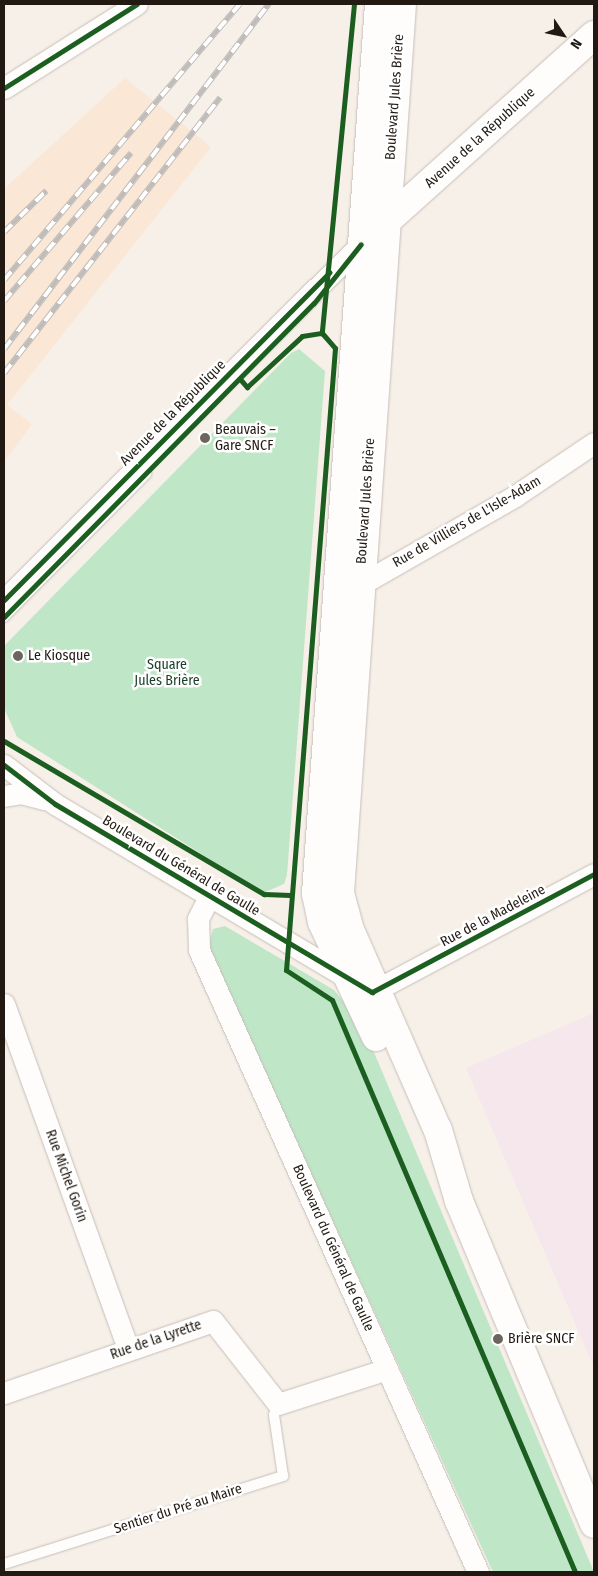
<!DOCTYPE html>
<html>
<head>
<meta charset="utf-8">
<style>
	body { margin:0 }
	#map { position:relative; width:598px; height:1576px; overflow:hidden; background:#f7f0e9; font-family:"Fira Sans Condensed",sans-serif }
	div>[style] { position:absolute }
	.built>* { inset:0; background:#fae7d6 }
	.education>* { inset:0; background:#f6e7ec }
	.green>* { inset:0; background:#c0e6c8 }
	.roads { filter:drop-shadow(0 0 1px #c6beb8) drop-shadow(0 0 1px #c6beb8) }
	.lane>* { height:10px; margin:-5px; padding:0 5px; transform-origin:5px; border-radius:5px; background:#fefdfc }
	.street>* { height:21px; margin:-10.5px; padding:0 10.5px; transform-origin:10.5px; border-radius:10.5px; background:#fefdfc }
	.secondary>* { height:28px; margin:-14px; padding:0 14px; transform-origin:14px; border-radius:14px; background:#fefdfc }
	.rail>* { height:5.5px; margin-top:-2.75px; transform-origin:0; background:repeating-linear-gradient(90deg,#fff 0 11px,#bfbcba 0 22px); box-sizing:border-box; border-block:1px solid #bfbcba }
	.cycleway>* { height:5px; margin:-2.5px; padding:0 2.5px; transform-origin:2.5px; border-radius:2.5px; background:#1b5e20 }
	.dots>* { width:14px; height:14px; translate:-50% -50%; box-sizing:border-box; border:2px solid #fff; border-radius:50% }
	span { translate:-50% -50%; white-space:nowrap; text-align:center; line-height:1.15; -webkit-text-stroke:5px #fff; paint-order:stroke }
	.street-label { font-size:14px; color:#221912 }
	.poi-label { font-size:14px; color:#221912 }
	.left { translate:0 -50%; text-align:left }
	.park-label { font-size:14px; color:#1a3f28 }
	.frame { position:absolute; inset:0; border:5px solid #221912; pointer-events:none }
	.north { position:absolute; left:538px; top:10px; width:50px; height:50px; -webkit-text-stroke:4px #fff; paint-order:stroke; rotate:124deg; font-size:14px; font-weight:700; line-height:20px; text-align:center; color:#221912 }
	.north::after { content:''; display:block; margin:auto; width:18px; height:22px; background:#221912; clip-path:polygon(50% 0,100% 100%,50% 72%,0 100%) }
</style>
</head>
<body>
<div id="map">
	<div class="built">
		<i style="clip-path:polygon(125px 78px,211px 147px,7px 405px,32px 424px,4px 462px,4px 189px)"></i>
	</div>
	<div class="education">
		<i style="clip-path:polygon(594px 1013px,594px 1368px,466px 1068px)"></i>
	</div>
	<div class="green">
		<i style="clip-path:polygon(299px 349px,325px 371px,287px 875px,284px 884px,263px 893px,17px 737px,4px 708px,4px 646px,291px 353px)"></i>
		<i style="clip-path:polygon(225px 926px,334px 990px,362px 1024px,594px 1572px,493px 1572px,208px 947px,213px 929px)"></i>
	</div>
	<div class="roads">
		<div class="lane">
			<i style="left:4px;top:617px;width:202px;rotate:-45.2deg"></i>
			<i style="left:4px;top:1564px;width:293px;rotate:-17.5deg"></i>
			<i style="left:283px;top:1476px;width:62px;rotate:-98.4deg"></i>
			<i style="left:274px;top:1415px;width:12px;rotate:-70deg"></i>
		</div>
		<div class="street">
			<i style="left:4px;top:88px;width:157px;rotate:-32.3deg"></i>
			<i style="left:351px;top:590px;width:189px;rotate:-29.8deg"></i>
			<i style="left:515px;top:496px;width:95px;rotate:-33.9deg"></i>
			<i style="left:4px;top:600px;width:504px;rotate:-44.92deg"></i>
			<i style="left:4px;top:765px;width:64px;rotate:37.4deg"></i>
			<i style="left:55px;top:804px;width:369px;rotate:30.7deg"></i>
			<i style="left:372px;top:992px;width:251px;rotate:-28deg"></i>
			<i style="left:4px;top:796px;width:17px;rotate:-10deg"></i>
			<i style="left:21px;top:793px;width:24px;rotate:15deg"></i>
			<i style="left:210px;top:895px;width:27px;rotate:117deg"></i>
			<i style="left:198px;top:919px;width:31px;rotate:88deg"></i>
			<i style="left:199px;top:950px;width:682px;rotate:65.84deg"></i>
			<i style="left:4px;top:1004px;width:367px;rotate:70.2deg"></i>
			<i style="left:4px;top:1393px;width:221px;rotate:-19deg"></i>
			<i style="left:213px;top:1321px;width:105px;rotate:51.9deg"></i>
			<i style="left:278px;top:1404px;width:114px;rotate:-17.8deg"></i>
		</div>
		<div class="secondary">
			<i style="left:402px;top:4px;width:891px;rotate:93.99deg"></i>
			<i style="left:340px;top:893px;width:38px;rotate:75deg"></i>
			<i style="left:350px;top:930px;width:219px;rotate:66.3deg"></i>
			<i style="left:438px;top:1130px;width:74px;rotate:73.5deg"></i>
			<i style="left:459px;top:1201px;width:350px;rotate:67.3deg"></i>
			<i style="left:379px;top:228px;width:289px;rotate:-41.9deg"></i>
			<i style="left:376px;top:1037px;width:127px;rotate:-115.2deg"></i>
			<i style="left:322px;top:922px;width:29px;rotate:-102deg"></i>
			<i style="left:316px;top:894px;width:892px;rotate:-85.95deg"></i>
		</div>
	</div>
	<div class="rail">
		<i style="left:4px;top:232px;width:59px;rotate:-44.3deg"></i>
		<i style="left:4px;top:280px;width:363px;rotate:-49.5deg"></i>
		<i style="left:4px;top:301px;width:195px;rotate:-49.4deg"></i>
		<i style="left:4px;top:349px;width:435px;rotate:-52.5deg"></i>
		<i style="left:4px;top:373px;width:350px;rotate:-51.9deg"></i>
	</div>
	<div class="cycleway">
		<i style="left:354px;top:4px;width:331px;rotate:95.6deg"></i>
		<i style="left:322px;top:333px;width:20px;rotate:49deg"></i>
		<i style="left:335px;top:348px;width:624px;rotate:94.5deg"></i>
		<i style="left:286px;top:970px;width:55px;rotate:33.1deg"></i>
		<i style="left:332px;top:1000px;width:621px;rotate:66.98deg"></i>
		<i style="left:4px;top:88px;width:157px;rotate:-32.3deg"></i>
		<i style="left:240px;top:379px;width:11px;rotate:49deg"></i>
		<i style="left:247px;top:387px;width:75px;rotate:-42.8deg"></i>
		<i style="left:302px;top:336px;width:20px;rotate:-9deg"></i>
		<i style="left:4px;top:600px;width:462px;rotate:-45.2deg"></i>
		<i style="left:4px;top:617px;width:441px;rotate:-45.4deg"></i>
		<i style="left:314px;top:303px;width:75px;rotate:-51.5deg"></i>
		<i style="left:4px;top:741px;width:302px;rotate:30.5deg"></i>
		<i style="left:264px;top:894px;width:26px;rotate:2deg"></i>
		<i style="left:4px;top:765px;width:64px;rotate:37.4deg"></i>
		<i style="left:55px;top:804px;width:369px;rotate:30.7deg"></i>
		<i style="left:372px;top:992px;width:251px;rotate:-28deg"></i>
	</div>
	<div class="dots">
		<i style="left:205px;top:438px;background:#6d645d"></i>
		<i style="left:18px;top:656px;background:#6d645d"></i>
		<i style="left:498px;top:1339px;background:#6d645d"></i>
	</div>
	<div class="street-label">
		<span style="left:395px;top:97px;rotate:-86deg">Boulevard Jules Brière</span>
		<span style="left:480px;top:138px;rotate:-42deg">Avenue de la République</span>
		<span style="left:173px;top:413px;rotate:-45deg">Avenue de la République</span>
		<span style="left:366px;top:501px;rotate:-86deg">Boulevard Jules Brière</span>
		<span style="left:467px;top:522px;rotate:-30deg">Rue de Villiers de L'Isle-Adam</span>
		<span style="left:181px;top:866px;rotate:31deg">Boulevard du Général de Gaulle</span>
		<span style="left:493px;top:916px;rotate:-28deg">Rue de la Madeleine</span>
		<span style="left:66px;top:1176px;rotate:70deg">Rue Michel Gorin</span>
		<span style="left:333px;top:1248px;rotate:66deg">Boulevard du Général de Gaulle</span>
		<span style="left:156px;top:1340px;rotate:-19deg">Rue de la Lyrette</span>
		<span style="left:178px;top:1509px;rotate:-18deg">Sentier du Pré au Maire</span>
	</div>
	<div class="poi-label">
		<span class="left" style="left:215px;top:438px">Beauvais –<br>Gare SNCF</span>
		<span class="left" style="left:28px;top:656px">Le Kiosque</span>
		<span class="left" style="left:508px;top:1339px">Brière SNCF</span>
	</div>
	<div class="park-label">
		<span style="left:167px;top:673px">Square<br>Jules Brière</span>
	</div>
	<div class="frame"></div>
	<div class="north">N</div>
</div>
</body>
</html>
